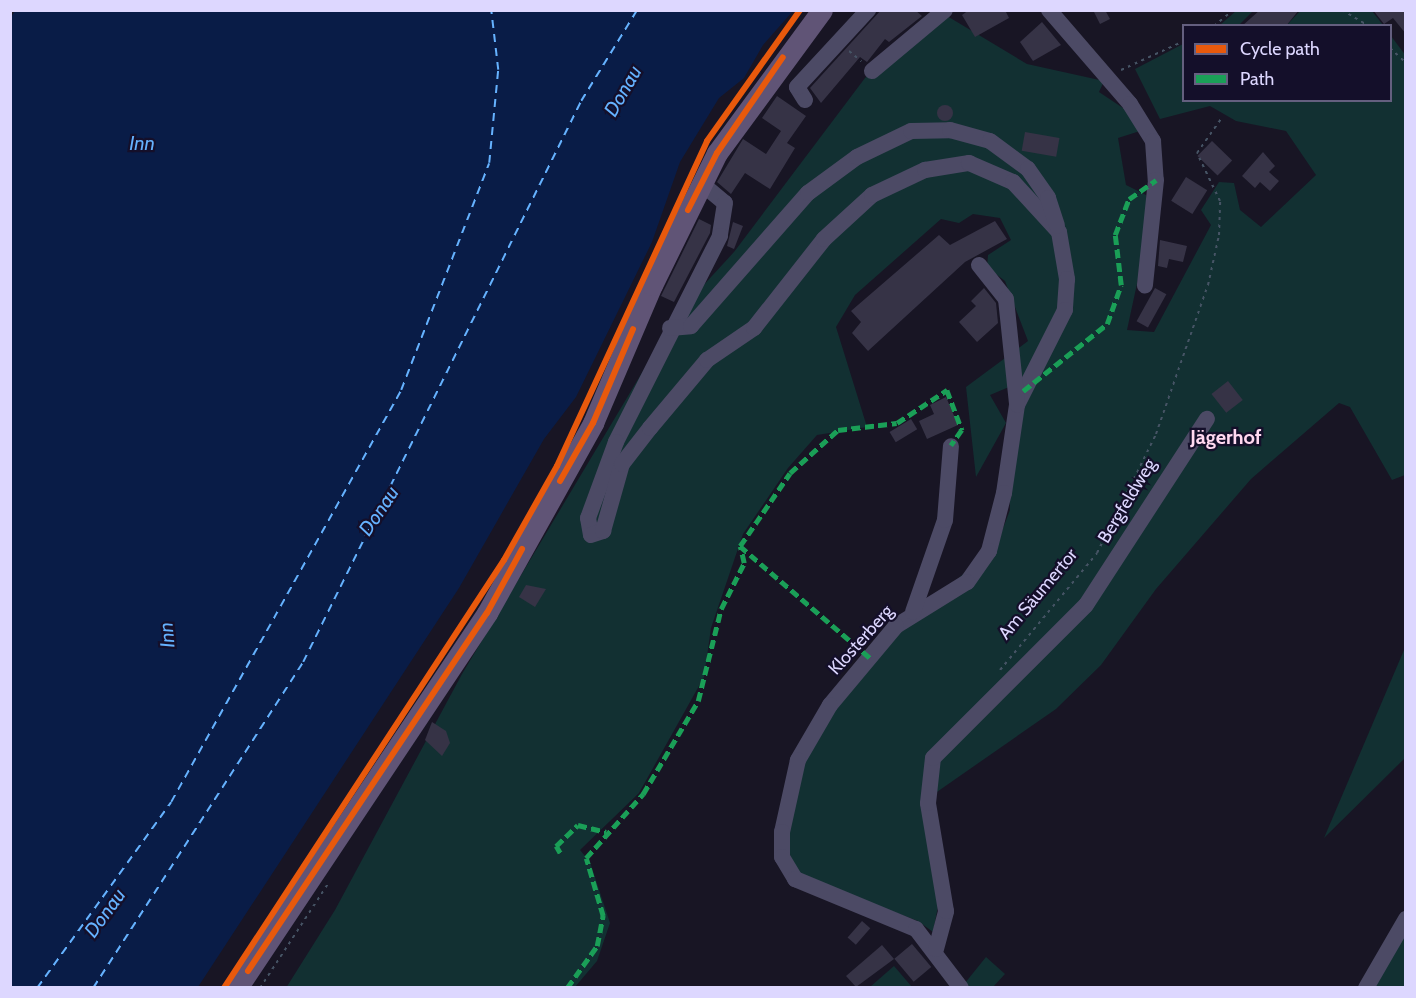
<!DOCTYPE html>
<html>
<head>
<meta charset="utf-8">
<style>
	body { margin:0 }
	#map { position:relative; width:1416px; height:998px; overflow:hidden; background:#181524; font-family:Cabin,sans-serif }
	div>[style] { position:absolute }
	.green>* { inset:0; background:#123032 }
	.water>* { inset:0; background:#091c47 }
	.ferry>* { height:1.5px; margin-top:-0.75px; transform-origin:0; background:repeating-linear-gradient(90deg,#65b2ff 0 8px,transparent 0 14px) }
	.building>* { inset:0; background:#363346; transform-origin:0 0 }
	.round { border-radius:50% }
	.path>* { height:2px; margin-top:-1px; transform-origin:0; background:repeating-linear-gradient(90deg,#465465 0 3px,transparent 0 7.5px) }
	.minor>* { height:16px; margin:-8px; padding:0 8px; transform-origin:8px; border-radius:8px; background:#4c4a65 }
	.major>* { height:21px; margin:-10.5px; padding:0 10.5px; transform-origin:10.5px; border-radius:10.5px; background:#605476 }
	.quiet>* { height:4.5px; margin-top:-2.25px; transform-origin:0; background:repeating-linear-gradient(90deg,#1a9f57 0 9px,transparent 0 13.5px) }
	.cycleway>* { height:6px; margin:-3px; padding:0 3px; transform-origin:3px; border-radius:3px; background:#e8590c }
	span { translate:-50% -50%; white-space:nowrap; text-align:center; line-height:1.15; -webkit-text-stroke:4.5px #140f2a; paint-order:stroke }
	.street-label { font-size:18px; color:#ddd7ff }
	.water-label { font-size:20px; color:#65b2ff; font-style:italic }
	.neighbourhood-label { font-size:20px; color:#ffd9f0; font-weight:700 }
	.frame { position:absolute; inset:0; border:12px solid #ddd7ff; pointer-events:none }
	.legend { position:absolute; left:1182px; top:24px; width:210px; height:78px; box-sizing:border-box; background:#140f2a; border:2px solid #645f7f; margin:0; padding:8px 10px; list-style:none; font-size:18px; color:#ddd7ff }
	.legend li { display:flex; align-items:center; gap:12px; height:30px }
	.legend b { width:30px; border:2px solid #645f7f }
</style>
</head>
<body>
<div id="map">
	<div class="green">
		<i style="clip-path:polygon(1236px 11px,1253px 11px,1239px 25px,1220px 25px)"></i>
		<i style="clip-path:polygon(1300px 11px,1372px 11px,1383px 25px,1287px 25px)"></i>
		<i style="clip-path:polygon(942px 13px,1027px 64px,1104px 81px,1099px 92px,1129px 112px,1140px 131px,1118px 138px,1126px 185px,1146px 195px,1146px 242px,1127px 330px,1154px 332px,1211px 225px,1201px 210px,1219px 182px,1234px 183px,1240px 210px,1261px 227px,1316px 175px,1286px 131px,1236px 121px,1210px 106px,1160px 119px,1135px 69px,1183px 44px,1184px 100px,1390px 100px,1391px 36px,1406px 56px,1405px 475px,1392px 480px,1350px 407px,1339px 403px,1251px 479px,1156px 589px,1101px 665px,1056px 709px,934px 794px,939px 901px,933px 932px,918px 921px,799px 876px,786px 846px,808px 745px,898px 632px,997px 544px,1010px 510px,1009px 387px,990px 395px,1006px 423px,976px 477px,966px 387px,1028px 341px,1005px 281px,987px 267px,988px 255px,1011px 240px,1000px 218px,973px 214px,959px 223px,941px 219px,855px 295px,836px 327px,867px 427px,817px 435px,788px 468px,743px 534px,711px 628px,704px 677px,639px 793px,580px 850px,590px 862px,610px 923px,597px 961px,575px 987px,286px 988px,335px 910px,462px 674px,677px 314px,734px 252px,865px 78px)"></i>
		<i style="clip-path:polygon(1405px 648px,1405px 758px,1324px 838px,1404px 650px)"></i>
		<i style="clip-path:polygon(1404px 933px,1405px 987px,1363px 988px)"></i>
		<i style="clip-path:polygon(986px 957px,1005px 974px,993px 987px,970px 987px,965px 983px)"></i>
		<i style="clip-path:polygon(894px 966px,912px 987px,870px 987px)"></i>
	</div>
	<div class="water">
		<i style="clip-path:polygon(15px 11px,793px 11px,763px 45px,744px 78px,719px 98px,680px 162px,652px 242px,576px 397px,544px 439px,459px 588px,198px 987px,11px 987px,10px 19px)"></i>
	</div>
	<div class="ferry">
		<i style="left:37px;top:988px;width:229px;rotate:-54.2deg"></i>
		<i style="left:171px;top:802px;width:472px;rotate:-60.8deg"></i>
		<i style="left:401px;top:390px;width:243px;rotate:-68.8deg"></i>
		<i style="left:489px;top:163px;width:93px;rotate:-84.5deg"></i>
		<i style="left:498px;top:70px;width:60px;rotate:-96.7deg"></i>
		<i style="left:93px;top:988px;width:388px;rotate:-57.2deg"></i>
		<i style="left:303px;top:662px;width:626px;rotate:-63.64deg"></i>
		<i style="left:581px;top:101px;width:107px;rotate:-58.4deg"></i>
	</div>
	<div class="building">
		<i style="clip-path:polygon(881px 10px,915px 10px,922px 16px,889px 42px,885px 39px,867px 62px,860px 57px,821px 103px,810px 88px)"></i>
		<i style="clip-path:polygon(969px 10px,1005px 10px,1009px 18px,975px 37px,962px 15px)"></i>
		<i style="clip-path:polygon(1093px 10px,1105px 10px,1110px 19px,1100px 24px)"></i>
		<i style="clip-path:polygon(1260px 10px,1299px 10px,1286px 26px,1242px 26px)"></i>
		<i style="clip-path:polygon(1373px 10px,1406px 10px,1406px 34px,1393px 18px,1384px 24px)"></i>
		<i style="clip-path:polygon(1042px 22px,1061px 45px,1033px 61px,1020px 42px)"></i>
		<i style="clip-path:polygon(777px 96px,806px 116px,787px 143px,795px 148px,770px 189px,745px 173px,731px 194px,717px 182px,743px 139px,766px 154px,781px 131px,762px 118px)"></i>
		<i class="round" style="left:937px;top:105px;width:16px;height:16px"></i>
		<i style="left:1025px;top:132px;width:35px;height:19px;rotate:10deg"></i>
		<i style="left:1212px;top:141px;width:28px;height:21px;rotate:44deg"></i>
		<i style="clip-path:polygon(1263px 152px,1275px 166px,1269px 172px,1279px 181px,1270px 191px,1260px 182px,1255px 188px,1242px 176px)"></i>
		<i style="left:1186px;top:177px;width:25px;height:28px;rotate:32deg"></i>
		<i style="clip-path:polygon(699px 219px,711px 225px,710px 233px,674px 302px,661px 296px)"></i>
		<i style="clip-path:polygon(995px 221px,1007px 239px,965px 262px,868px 351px,852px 333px,861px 322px,851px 311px,939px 235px,950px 245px)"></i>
		<i style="clip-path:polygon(733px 222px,743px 226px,734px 249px,727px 246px)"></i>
		<i style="clip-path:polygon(1160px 240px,1187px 246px,1183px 262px,1169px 259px,1167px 268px,1158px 266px)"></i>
		<i style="clip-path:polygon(984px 288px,996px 303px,998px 323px,977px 342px,959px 322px,976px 306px,971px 301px)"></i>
		<i style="left:1155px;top:288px;width:13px;height:38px;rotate:29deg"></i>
		<i style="left:1228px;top:381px;width:24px;height:21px;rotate:52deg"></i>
		<i style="clip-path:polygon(946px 397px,958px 425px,927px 439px,919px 421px,934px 414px,930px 405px)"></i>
		<i style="left:911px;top:419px;width:12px;height:25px;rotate:59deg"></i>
		<i style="clip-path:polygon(526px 585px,546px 589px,535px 607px,519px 597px)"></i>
		<i style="clip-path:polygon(432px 722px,446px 731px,450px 743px,442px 756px,425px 740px)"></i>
		<i style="left:862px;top:921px;width:11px;height:22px;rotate:41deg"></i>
		<i style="left:912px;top:944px;width:30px;height:23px;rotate:50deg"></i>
		<i style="clip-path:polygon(882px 945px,894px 959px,856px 987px,846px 976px)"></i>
	</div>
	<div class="path">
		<i style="left:1342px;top:10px;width:31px;rotate:31deg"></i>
		<i style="left:1214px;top:26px;width:25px;rotate:-40deg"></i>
		<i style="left:1390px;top:48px;width:22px;rotate:43deg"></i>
		<i style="left:849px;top:51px;width:16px;rotate:40deg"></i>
		<i style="left:1121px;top:70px;width:69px;rotate:-24.7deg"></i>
		<i style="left:1000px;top:670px;width:152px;rotate:-50.3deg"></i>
		<i style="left:1097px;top:553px;width:133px;rotate:-63.6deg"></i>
		<i style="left:1156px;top:434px;width:158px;rotate:-70.8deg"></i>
		<i style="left:1208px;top:285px;width:51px;rotate:-77.6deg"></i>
		<i style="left:1219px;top:235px;width:34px;rotate:-88deg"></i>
		<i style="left:1220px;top:201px;width:53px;rotate:-115.6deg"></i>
		<i style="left:1197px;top:153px;width:42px;rotate:-54.8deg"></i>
		<i style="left:260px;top:988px;width:126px;rotate:-56.9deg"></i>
	</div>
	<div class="minor">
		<i style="left:1049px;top:10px;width:124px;rotate:49.2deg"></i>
		<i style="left:1130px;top:104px;width:44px;rotate:58.1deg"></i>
		<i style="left:1153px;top:141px;width:39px;rotate:86deg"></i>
		<i style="left:1156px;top:180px;width:106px;rotate:96deg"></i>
		<i style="left:872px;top:71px;width:95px;rotate:-39.9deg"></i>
		<i style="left:805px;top:100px;width:15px;rotate:-122deg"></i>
		<i style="left:797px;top:87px;width:105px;rotate:-47.3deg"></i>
		<i style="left:701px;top:183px;width:31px;rotate:40deg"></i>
		<i style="left:725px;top:203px;width:33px;rotate:99deg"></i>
		<i style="left:720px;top:236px;width:231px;rotate:116.8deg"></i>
		<i style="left:616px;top:442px;width:81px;rotate:110.2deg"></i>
		<i style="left:588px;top:518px;width:17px;rotate:80deg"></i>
		<i style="left:591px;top:535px;width:13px;rotate:-18deg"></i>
		<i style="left:603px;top:531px;width:70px;rotate:-74.2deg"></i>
		<i style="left:622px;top:464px;width:46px;rotate:-52.1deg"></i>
		<i style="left:650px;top:428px;width:89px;rotate:-50deg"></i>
		<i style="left:707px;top:360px;width:57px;rotate:-34.2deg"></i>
		<i style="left:754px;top:328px;width:113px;rotate:-51.8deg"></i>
		<i style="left:824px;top:239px;width:65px;rotate:-42.5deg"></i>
		<i style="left:872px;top:195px;width:59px;rotate:-25.3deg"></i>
		<i style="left:925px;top:170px;width:45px;rotate:-9deg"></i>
		<i style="left:969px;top:163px;width:48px;rotate:23.4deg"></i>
		<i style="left:1013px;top:182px;width:68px;rotate:47.4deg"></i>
		<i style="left:1059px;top:232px;width:48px;rotate:80.3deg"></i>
		<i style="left:1067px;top:279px;width:31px;rotate:94deg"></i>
		<i style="left:1065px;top:310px;width:106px;rotate:116.8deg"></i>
		<i style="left:1017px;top:405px;width:89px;rotate:98.4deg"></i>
		<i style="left:1004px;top:493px;width:60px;rotate:104.5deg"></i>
		<i style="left:989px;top:551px;width:38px;rotate:125deg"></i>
		<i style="left:967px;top:582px;width:84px;rotate:148.2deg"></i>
		<i style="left:896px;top:626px;width:103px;rotate:129.9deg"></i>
		<i style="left:830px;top:705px;width:64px;rotate:120.2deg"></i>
		<i style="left:798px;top:760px;width:74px;rotate:102.5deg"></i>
		<i style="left:782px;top:832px;width:25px;rotate:90deg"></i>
		<i style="left:782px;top:857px;width:26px;rotate:59deg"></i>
		<i style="left:795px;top:879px;width:131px;rotate:22.5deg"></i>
		<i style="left:916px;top:929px;width:74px;rotate:52.7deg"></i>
		<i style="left:979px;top:265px;width:43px;rotate:51.5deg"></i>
		<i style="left:1006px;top:299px;width:106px;rotate:84deg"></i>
		<i style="left:670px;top:328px;width:21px;rotate:-5deg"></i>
		<i style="left:691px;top:326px;width:177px;rotate:-48.7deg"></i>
		<i style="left:808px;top:193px;width:61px;rotate:-36.3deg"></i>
		<i style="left:857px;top:157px;width:60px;rotate:-25.7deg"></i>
		<i style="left:911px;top:131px;width:39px;rotate:-1deg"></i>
		<i style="left:950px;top:130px;width:41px;rotate:15.4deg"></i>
		<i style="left:990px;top:141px;width:47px;rotate:36.4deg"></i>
		<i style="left:1028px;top:169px;width:35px;rotate:55deg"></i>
		<i style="left:1048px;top:198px;width:29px;rotate:72deg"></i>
		<i style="left:913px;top:612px;width:97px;rotate:-70.8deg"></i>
		<i style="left:945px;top:520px;width:74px;rotate:-85.4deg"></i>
		<i style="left:936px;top:949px;width:39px;rotate:-75deg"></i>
		<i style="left:946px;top:911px;width:109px;rotate:-99.5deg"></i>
		<i style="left:928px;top:803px;width:45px;rotate:-83.7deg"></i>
		<i style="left:933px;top:758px;width:216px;rotate:-45deg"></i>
		<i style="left:1086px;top:605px;width:222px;rotate:-57deg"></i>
		<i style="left:1366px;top:988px;width:80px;rotate:-59.9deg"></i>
	</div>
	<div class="major">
		<i style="left:237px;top:988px;width:451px;rotate:-56.3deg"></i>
		<i style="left:487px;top:613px;width:218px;rotate:-60.8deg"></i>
		<i style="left:593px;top:423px;width:150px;rotate:-66.9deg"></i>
		<i style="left:652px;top:285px;width:147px;rotate:-63.8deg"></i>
		<i style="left:717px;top:153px;width:177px;rotate:-53.7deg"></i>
	</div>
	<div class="quiet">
		<i style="left:1023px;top:391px;width:107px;rotate:-38.6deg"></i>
		<i style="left:1107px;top:324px;width:41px;rotate:-70.3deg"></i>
		<i style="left:1121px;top:285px;width:50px;rotate:-96.8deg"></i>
		<i style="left:1115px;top:235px;width:39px;rotate:-69deg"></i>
		<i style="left:1129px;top:199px;width:33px;rotate:-35deg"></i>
		<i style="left:740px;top:546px;width:88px;rotate:-55.6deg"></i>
		<i style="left:790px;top:473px;width:64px;rotate:-41.9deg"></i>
		<i style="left:838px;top:430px;width:59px;rotate:-6.8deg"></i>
		<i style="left:897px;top:423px;width:60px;rotate:-33.4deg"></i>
		<i style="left:947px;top:390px;width:43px;rotate:69.4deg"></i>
		<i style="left:962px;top:430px;width:19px;rotate:125deg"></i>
		<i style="left:560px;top:853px;width:8px;rotate:-120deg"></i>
		<i style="left:556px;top:846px;width:30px;rotate:-44deg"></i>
		<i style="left:578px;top:825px;width:29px;rotate:14deg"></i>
		<i style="left:567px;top:988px;width:52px;rotate:-54.5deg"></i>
		<i style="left:597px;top:946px;width:31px;rotate:-79deg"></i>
		<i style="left:603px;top:916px;width:60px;rotate:-106.3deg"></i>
		<i style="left:586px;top:858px;width:86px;rotate:-48.3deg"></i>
		<i style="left:643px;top:794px;width:108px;rotate:-59.4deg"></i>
		<i style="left:698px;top:701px;width:95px;rotate:-76deg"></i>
		<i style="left:721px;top:609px;width:51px;rotate:-63.4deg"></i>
		<i style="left:744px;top:563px;width:17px;rotate:-103deg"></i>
		<i style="left:740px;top:546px;width:172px;rotate:40.7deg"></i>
	</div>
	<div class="cycleway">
		<i style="left:688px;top:210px;width:64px;rotate:-63deg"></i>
		<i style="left:717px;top:153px;width:116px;rotate:-55.5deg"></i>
		<i style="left:560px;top:481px;width:67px;rotate:-60.4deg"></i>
		<i style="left:593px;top:423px;width:102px;rotate:-66.9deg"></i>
		<i style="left:248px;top:971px;width:430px;rotate:-56.3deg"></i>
		<i style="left:487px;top:613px;width:73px;rotate:-61.3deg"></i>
		<i style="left:224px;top:988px;width:511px;rotate:-56.81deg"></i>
		<i style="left:504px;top:560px;width:108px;rotate:-60.6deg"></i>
		<i style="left:557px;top:466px;width:358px;rotate:-65.2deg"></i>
		<i style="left:707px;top:141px;width:161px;rotate:-54.6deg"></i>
	</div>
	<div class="street-label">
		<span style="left:1127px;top:501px;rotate:-59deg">Bergfeldweg</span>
		<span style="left:1038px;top:594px;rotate:-50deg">Am Säumertor</span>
		<span style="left:861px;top:640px;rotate:-48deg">Klosterberg</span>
	</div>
	<div class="water-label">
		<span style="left:623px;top:91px;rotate:-60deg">Donau</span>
		<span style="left:142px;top:143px">Inn</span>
		<span style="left:379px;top:511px;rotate:-56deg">Donau</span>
		<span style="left:167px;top:635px;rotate:-95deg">Inn</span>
		<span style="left:105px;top:913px;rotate:-54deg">Donau</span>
	</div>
	<div class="neighbourhood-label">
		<span style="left:1226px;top:437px">Jägerhof</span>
	</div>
	<div class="frame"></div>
	<ul class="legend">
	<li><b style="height:8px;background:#e8590c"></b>Cycle path</li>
	<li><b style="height:8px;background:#1a9f57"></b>Path</li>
	</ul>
</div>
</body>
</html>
